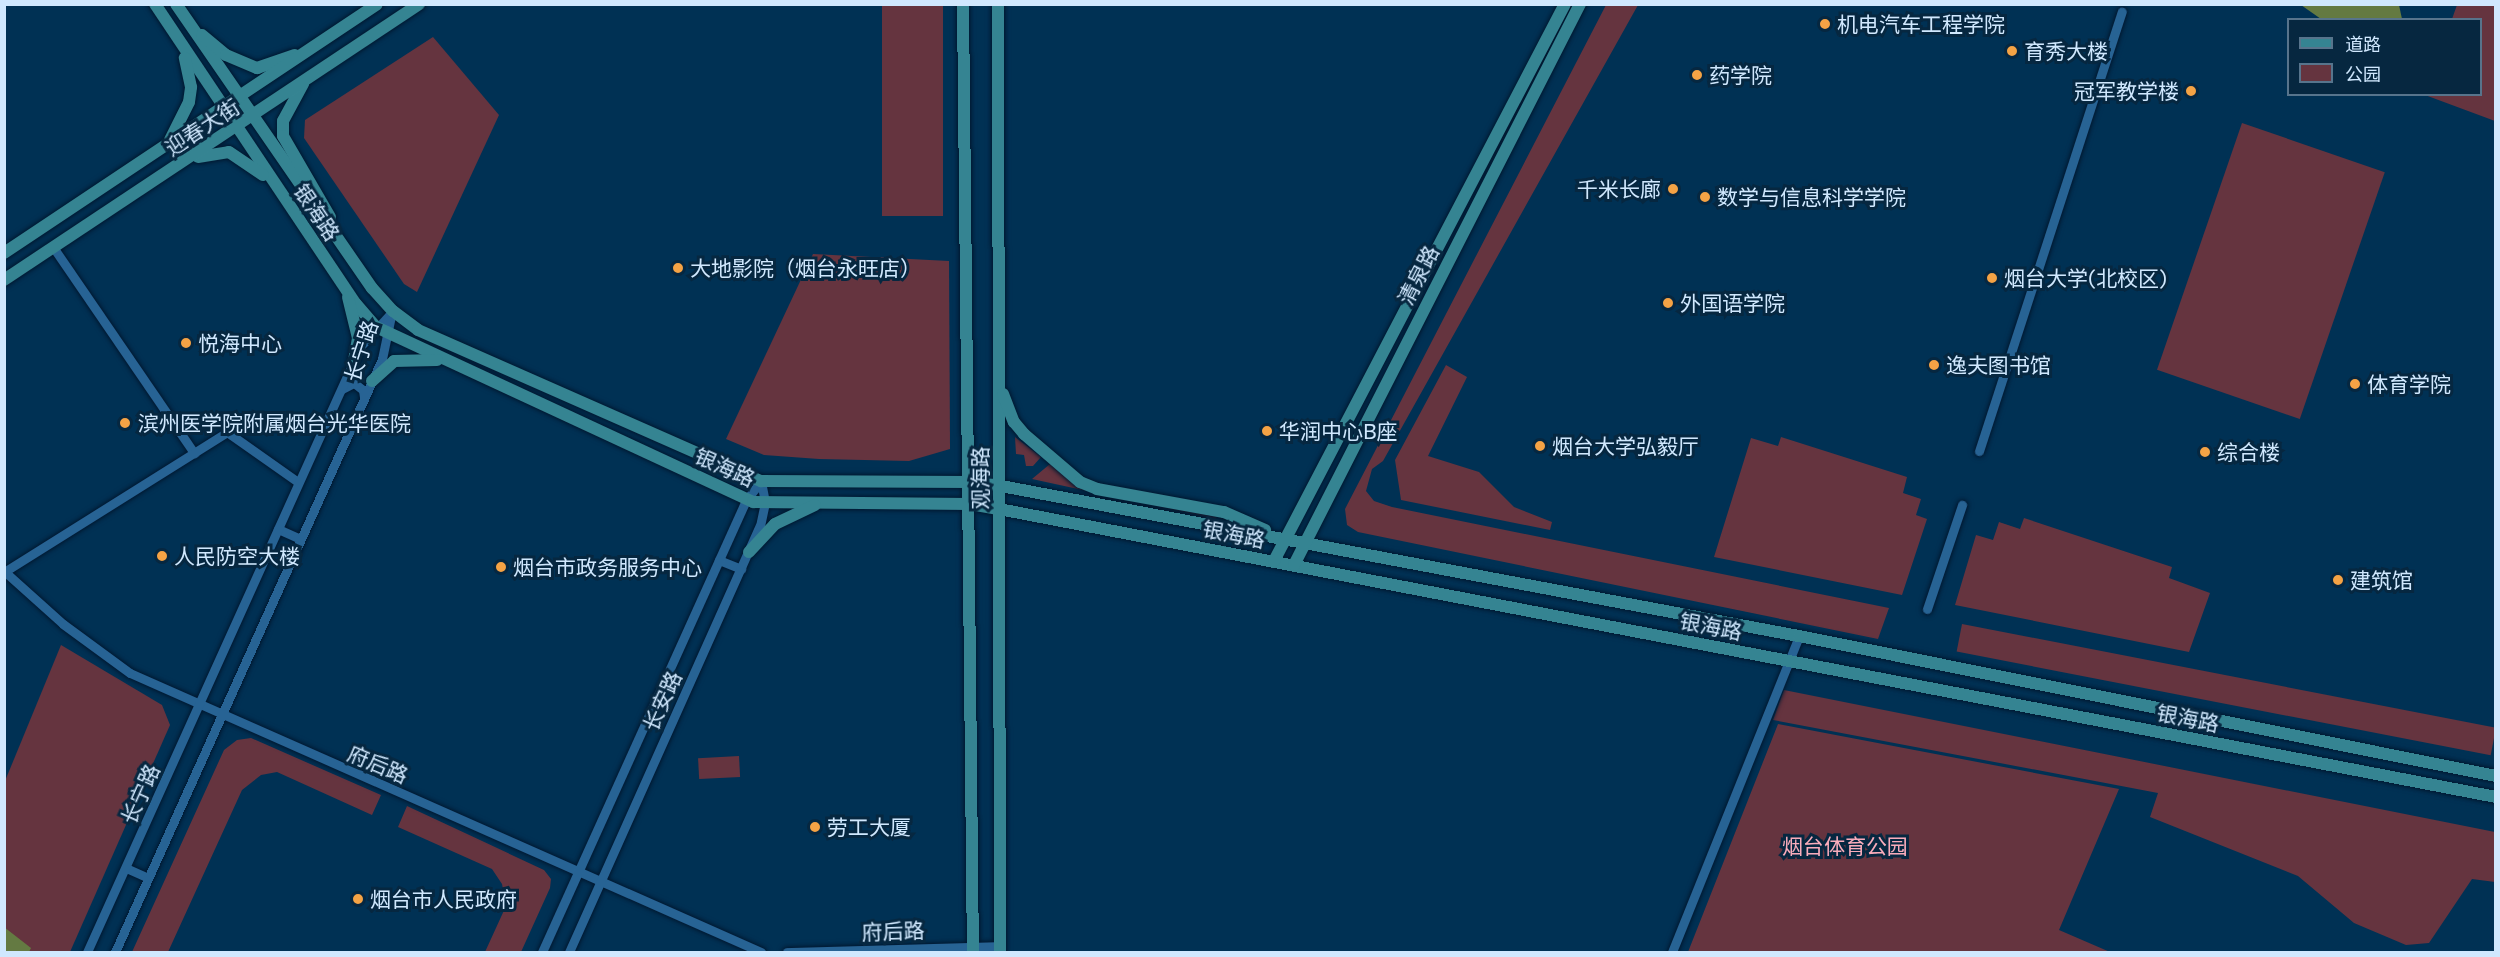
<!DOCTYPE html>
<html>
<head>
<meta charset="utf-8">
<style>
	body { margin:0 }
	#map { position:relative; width:2500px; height:957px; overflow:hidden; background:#003154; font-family:Commissioner,"Noto Sans SC",sans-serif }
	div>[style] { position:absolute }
	.green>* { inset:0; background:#65343f; transform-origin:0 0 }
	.water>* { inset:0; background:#647a42 }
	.roads { filter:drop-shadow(0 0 2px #001830) drop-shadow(0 0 2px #001830) }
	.minor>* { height:9px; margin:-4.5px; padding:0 4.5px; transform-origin:4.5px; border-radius:4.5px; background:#276394 }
	.major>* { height:12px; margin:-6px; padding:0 6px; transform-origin:6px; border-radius:6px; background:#358492 }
	.dots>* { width:16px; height:16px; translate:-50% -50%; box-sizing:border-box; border:3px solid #062740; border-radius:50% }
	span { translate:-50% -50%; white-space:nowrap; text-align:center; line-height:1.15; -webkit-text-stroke:6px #062740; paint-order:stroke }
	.poi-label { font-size:21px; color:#d0e8fe }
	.left { translate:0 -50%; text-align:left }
	.right { translate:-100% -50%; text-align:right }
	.street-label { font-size:21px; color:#d0e8fe }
	.park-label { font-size:21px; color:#f9acbb }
	.frame { position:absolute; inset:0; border:6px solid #d0e8fe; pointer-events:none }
	.legend { position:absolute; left:2287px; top:18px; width:195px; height:78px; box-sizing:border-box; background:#062740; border:2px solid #57748c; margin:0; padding:8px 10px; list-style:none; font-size:18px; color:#d0e8fe }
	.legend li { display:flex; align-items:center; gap:12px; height:30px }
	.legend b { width:30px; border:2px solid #57748c }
</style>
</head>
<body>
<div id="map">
	<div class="green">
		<i style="left:882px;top:5px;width:61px;height:211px"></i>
		<i style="clip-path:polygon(1606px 5px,1638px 5px,1383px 461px,1372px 469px,1366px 491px,1374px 501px,1392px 507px,1889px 608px,1878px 639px,1358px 532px,1347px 525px,1345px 509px)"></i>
		<i style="clip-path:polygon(2457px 5px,2495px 5px,2495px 121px,2425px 95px,2480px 94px,2480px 20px,2452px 19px)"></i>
		<i style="clip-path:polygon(433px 37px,499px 115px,417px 292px,404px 284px,304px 138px,305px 120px)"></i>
		<i style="left:2242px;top:123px;width:151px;height:261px;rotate:19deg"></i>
		<i style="clip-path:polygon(813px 254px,949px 261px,950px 449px,909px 461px,819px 459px,764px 455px,726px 439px)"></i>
		<i style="clip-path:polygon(1446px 365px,1467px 377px,1428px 456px,1479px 472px,1514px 507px,1552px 522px,1550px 530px,1401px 500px,1395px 460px)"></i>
		<i style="clip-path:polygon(1015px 437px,1041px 457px,1033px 466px,1026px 466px,1024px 455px,1016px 454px)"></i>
		<i style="clip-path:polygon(1781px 437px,1907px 477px,1903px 493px,1921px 499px,1916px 515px,1927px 519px,1902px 595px,1714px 557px,1751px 438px,1778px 446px)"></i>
		<i style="clip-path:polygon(1050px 464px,1072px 482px,1217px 515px,1216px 519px,1032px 479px)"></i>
		<i style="clip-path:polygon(2024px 518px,2172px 567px,2169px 578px,2210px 593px,2189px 652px,1955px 605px,1976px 535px,1993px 540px,1999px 522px,2020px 529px)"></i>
		<i style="left:1962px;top:624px;width:544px;height:28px;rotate:11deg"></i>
		<i style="clip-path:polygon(61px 645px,162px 705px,170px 725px,70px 952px,5px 952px,5px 781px)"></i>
		<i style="clip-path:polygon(1784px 690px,2495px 832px,2495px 882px,2472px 879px,2429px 943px,2406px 945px,2354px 923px,2298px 876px,2150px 817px,2158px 793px,1773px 720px)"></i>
		<i style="clip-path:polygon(1778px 724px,2119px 789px,2059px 930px,2110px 952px,1688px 952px)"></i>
		<i style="clip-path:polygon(251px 738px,381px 795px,372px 815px,277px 772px,261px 775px,242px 790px,168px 952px,132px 952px,224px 750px,237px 740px)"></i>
		<i style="left:739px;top:756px;width:21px;height:41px;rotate:87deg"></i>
		<i style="clip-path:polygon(407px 806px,544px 870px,551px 879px,550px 888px,521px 952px,485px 952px,506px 906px,502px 884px,492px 869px,398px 827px)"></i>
	</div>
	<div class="water">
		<i style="clip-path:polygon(2301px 5px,2399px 5px,2402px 19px,2321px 19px)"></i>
		<i style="clip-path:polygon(4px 927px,31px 948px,29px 952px,5px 952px)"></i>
	</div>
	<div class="roads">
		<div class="minor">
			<i style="left:53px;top:247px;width:250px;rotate:55.6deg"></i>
			<i style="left:342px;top:389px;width:13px;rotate:-27deg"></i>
			<i style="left:354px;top:383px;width:11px;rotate:38deg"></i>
			<i style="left:363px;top:390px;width:7px;rotate:82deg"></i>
			<i style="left:1979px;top:451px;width:462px;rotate:-72deg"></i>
			<i style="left:278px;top:529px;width:24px;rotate:24deg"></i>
			<i style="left:719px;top:560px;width:24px;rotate:22deg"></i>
			<i style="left:4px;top:571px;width:79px;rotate:41.9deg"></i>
			<i style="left:63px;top:624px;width:83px;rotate:36.2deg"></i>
			<i style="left:130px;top:673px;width:690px;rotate:23.85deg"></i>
			<i style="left:4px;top:572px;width:263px;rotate:-32.1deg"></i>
			<i style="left:227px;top:432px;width:87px;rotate:35.2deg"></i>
			<i style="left:1927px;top:609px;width:110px;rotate:-71.4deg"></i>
			<i style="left:126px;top:868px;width:24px;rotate:24deg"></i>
			<i style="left:87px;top:952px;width:664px;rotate:-65.71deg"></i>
			<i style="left:360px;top:347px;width:49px;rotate:-47.5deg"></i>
			<i style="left:115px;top:952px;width:650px;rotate:-65.76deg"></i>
			<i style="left:382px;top:359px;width:49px;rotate:-78.2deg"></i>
			<i style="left:542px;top:952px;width:497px;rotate:-65.7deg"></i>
			<i style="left:747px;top:499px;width:23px;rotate:-52deg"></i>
			<i style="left:569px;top:952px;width:467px;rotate:-65.9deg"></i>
			<i style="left:760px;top:526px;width:25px;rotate:-78deg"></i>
			<i style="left:765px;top:502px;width:21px;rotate:-101deg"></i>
			<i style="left:787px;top:952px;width:213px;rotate:-1.6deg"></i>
			<i style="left:1672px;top:952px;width:341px;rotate:-68.1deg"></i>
		</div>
		<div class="major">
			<i style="left:155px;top:4px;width:361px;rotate:56.2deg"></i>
			<i style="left:356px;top:304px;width:30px;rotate:49deg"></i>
			<i style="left:376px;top:327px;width:416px;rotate:24.9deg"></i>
			<i style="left:753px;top:502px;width:217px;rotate:0.5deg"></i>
			<i style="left:970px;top:504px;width:29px;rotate:10deg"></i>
			<i style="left:999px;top:509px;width:1524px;rotate:10.89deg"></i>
			<i style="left:176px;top:4px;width:345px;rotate:55.4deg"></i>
			<i style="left:372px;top:288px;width:31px;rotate:48deg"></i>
			<i style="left:393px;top:311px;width:31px;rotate:37deg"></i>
			<i style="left:418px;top:330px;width:375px;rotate:23.8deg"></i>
			<i style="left:761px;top:481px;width:209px;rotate:0.3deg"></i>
			<i style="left:970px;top:482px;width:31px;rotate:7deg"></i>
			<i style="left:1001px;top:486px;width:812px;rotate:10.65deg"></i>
			<i style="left:1799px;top:636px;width:711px;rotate:11.36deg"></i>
			<i style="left:963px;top:4px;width:948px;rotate:89.4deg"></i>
			<i style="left:998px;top:4px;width:948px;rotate:89.88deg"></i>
			<i style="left:202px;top:35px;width:31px;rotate:40deg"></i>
			<i style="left:226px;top:55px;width:34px;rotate:23deg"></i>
			<i style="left:257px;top:68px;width:40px;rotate:-18.9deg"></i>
			<i style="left:303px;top:84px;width:42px;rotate:118.4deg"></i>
			<i style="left:283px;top:121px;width:15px;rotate:90deg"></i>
			<i style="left:283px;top:136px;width:94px;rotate:59.9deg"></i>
			<i style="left:170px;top:140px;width:42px;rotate:-63.4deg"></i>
			<i style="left:189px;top:102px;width:15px;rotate:-82deg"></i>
			<i style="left:191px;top:87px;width:30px;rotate:-102deg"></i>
			<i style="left:198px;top:157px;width:31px;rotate:-9deg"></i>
			<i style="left:229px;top:152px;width:41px;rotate:34.1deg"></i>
			<i style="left:4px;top:253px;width:448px;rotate:-33.7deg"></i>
			<i style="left:4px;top:280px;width:498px;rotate:-33.6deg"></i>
			<i style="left:348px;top:297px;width:42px;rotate:76.3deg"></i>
			<i style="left:358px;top:338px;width:23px;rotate:100deg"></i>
			<i style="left:372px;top:381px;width:30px;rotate:-42deg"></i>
			<i style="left:394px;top:361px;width:43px;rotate:-1.3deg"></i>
			<i style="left:1003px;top:394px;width:30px;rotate:69deg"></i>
			<i style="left:1014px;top:422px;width:16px;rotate:50deg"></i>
			<i style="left:1024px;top:434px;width:74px;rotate:40.6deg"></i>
			<i style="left:1080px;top:482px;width:18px;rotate:22deg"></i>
			<i style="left:1097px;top:489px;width:129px;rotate:10.3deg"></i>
			<i style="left:1224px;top:512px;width:45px;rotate:23.7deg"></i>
			<i style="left:749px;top:552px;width:38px;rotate:-47deg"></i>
			<i style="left:775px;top:524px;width:44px;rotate:-25.4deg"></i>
			<i style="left:1274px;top:561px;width:628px;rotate:-62.42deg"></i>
			<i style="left:1294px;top:565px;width:630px;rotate:-62.99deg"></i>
		</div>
	</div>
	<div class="dots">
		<i style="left:1825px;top:24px;background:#f5a345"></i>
		<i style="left:2012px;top:51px;background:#f5a345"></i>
		<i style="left:1697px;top:75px;background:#f5a345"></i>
		<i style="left:2191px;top:91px;background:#f5a345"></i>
		<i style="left:1673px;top:189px;background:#f5a345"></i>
		<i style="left:1705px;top:197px;background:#f5a345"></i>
		<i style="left:678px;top:268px;background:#f5a345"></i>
		<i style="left:1992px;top:278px;background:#f5a345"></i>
		<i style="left:1668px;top:303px;background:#f5a345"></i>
		<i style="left:186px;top:343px;background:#f5a345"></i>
		<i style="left:1934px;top:365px;background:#f5a345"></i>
		<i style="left:2355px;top:384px;background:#f5a345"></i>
		<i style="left:125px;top:423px;background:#f5a345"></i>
		<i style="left:1267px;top:431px;background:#f5a345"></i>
		<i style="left:1540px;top:446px;background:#f5a345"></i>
		<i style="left:2205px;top:452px;background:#f5a345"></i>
		<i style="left:162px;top:556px;background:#f5a345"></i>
		<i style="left:501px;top:567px;background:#f5a345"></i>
		<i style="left:2338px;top:580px;background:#f5a345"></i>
		<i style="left:815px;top:827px;background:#f5a345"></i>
		<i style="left:358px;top:899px;background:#f5a345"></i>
	</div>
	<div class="poi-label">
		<span class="left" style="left:1837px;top:24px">机电汽车工程学院</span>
		<span class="left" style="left:2024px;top:51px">育秀大楼</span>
		<span class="left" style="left:1709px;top:75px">药学院</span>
		<span class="right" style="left:2179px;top:91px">冠军教学楼</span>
		<span class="right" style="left:1661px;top:189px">千米长廊</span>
		<span class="left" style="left:1717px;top:197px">数学与信息科学学院</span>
		<span class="left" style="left:690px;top:268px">大地影院（烟台永旺店）</span>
		<span class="left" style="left:2004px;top:278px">烟台大学(北校区)</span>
		<span class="left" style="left:1680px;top:303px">外国语学院</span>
		<span class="left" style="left:198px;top:343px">悦海中心</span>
		<span class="left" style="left:1946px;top:365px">逸夫图书馆</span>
		<span class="left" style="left:2367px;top:384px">体育学院</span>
		<span class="left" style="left:138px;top:423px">滨州医学院附属烟台光华医院</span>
		<span class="left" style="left:1279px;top:431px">华润中心B座</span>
		<span class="left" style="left:1552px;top:446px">烟台大学弘毅厅</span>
		<span class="left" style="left:2217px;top:452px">综合楼</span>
		<span class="left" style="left:174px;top:556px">人民防空大楼</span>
		<span class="left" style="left:513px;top:567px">烟台市政务服务中心</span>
		<span class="left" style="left:2350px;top:580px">建筑馆</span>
		<span class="left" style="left:827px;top:827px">劳工大厦</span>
		<span class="left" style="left:370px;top:899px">烟台市人民政府</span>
	</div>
	<div class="street-label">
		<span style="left:202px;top:127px;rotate:-33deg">迎春大街</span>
		<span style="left:317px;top:212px;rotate:56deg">银海路</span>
		<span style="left:1418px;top:275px;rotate:-63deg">清泉路</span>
		<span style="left:361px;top:351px;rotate:-72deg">长宁路</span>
		<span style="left:725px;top:467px;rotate:24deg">银海路</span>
		<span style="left:980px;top:478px;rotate:-90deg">观海路</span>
		<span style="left:1234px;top:534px;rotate:11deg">银海路</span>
		<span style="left:1711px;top:626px;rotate:11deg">银海路</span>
		<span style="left:662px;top:701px;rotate:-66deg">长安路</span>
		<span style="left:2188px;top:718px;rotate:11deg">银海路</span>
		<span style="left:378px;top:764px;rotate:23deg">府后路</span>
		<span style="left:140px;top:794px;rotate:-66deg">长宁路</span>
		<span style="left:893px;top:931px;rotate:-2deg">府后路</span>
	</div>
	<div class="park-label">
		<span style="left:1845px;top:846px">烟台体育公园</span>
	</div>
	<div class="frame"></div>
	<ul class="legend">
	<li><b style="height:8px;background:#358492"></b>道路</li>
	<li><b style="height:16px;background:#65343f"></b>公园</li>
	</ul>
</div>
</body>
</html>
